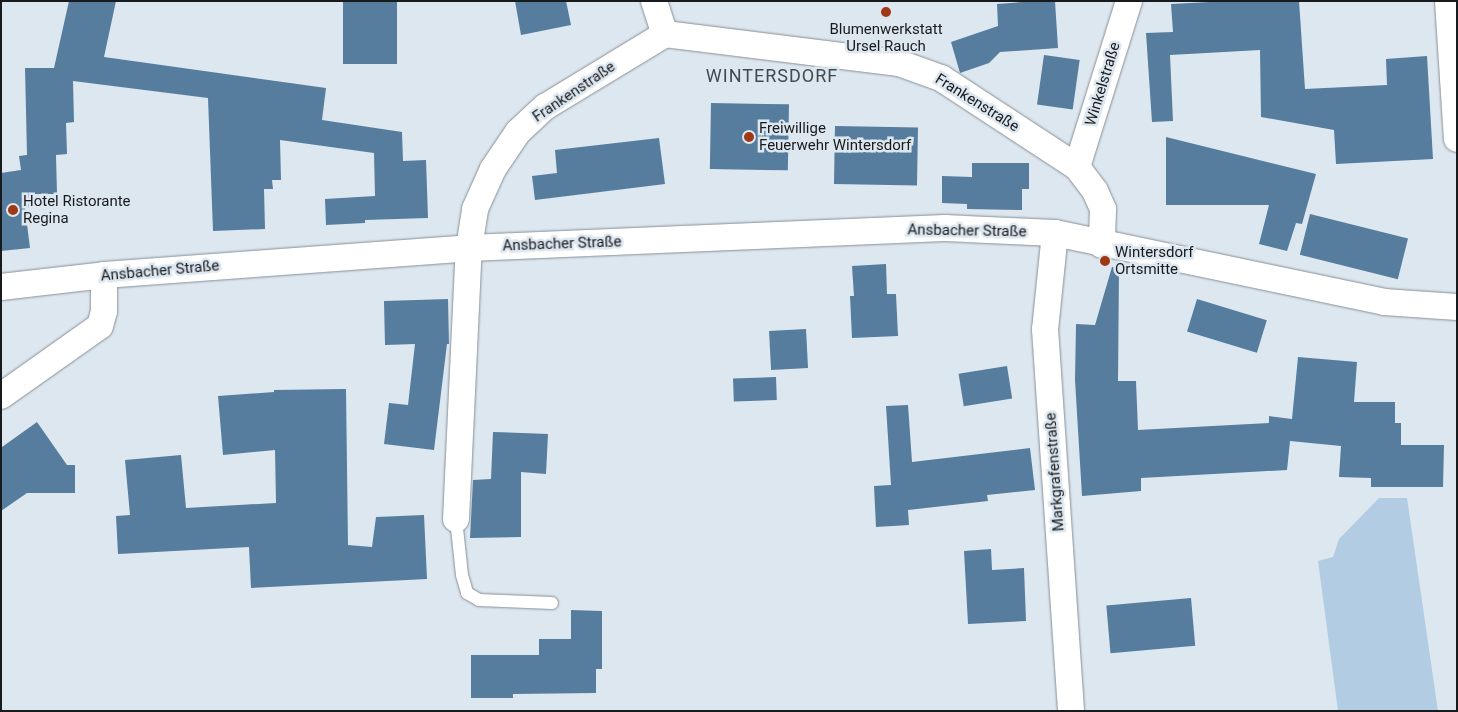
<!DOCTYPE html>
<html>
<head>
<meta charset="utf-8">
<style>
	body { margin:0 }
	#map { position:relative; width:1458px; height:712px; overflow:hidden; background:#dde7ef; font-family:Roboto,sans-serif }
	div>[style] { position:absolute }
	.green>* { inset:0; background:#b2cce3 }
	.building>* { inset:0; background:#567c9e; transform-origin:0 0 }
	.roads { filter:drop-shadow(0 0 1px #878f97) drop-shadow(0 0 1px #878f97) }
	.lane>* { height:12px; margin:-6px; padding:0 6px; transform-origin:6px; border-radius:6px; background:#fff }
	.street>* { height:26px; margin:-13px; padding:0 13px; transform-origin:13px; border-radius:13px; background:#fff }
	.dots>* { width:14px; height:14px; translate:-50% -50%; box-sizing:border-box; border:2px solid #dde7ef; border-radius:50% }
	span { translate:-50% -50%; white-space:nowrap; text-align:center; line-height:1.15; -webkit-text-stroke:5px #dde7ef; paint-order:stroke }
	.poi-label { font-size:15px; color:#181b1e }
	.left { translate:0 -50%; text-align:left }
	.street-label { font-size:15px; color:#181b1e }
	.quarter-label { font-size:18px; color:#424a51; letter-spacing:1px }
	.frame { position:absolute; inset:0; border:2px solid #181b1e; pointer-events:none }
</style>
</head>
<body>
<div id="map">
	<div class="green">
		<i style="clip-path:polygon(1379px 498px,1407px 498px,1438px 711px,1338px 711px,1318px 561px,1333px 557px,1339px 539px)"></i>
	</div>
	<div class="building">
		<i style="clip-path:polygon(69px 1px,116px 1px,104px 57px,326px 88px,322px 120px,402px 132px,403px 161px,426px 160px,428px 218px,365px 220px,365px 223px,326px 225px,325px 199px,375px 196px,374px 153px,280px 140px,281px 180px,272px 180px,273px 189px,264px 189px,265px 229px,213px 231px,208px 98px,73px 81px,74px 122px,66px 123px,67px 154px,56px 155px,57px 194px,34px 194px,37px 206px,25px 208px,30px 248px,1px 251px,1px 173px,21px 170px,19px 156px,27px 155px,25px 68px,54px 68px)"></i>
		<i style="left:343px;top:1px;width:54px;height:63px"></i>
		<i style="clip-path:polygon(515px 1px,566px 1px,571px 25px,521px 35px)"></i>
		<i style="clip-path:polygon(1036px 1px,1055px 1px,1058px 48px,1000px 52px,989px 63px,960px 73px,951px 42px,998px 26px,997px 4px)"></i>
		<i style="clip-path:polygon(1229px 1px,1299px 1px,1305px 89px,1387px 85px,1386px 59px,1427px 56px,1433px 159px,1336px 164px,1334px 130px,1261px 117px,1260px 50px,1170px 55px,1173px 121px,1152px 122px,1146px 33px,1173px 32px,1171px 4px)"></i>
		<i style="left:1044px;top:55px;width:36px;height:50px;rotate:8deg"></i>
		<i style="left:711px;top:103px;width:78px;height:66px;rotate:1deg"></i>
		<i style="left:835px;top:126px;width:83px;height:58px;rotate:1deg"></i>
		<i style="clip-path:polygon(1166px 137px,1316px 174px,1302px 224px,1296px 223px,1287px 251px,1259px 244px,1269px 205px,1166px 205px)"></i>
		<i style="clip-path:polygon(659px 138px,665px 184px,535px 200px,532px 176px,557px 173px,555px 150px)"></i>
		<i style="clip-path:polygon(972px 163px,1029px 163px,1029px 189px,1022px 189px,1022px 210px,967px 209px,967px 204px,942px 203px,942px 176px,972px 177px)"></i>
		<i style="left:1310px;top:214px;width:101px;height:42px;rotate:14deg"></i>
		<i style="clip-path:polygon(886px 264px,887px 294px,896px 294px,898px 336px,852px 338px,850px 296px,854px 296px,852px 266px)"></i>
		<i style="clip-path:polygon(1112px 267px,1119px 268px,1118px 381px,1136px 381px,1138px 430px,1269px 423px,1269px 416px,1292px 419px,1298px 357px,1357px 362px,1354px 402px,1395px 402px,1395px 423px,1401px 423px,1401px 445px,1444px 445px,1443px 487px,1371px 487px,1371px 478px,1339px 477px,1341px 446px,1290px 441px,1287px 470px,1141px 478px,1141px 491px,1082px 496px,1075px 380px,1076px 324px,1095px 325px)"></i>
		<i style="clip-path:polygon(448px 299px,449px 344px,447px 344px,434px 450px,384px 444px,389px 403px,408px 405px,415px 344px,385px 345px,384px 301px)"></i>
		<i style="left:1197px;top:299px;width:73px;height:34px;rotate:17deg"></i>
		<i style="left:806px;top:329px;width:39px;height:37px;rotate:87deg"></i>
		<i style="left:1007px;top:366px;width:33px;height:49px;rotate:81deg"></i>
		<i style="left:776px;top:377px;width:23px;height:43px;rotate:88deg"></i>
		<i style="clip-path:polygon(346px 389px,348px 545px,372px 547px,376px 517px,424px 515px,427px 579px,251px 588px,249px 547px,118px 554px,116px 516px,130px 515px,125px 460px,181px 455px,186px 508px,276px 503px,275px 450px,223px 455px,218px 396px,274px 392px,274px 390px)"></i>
		<i style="clip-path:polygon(908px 405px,912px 462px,1030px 448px,1035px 490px,987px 495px,988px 501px,908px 510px,909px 525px,876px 527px,874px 486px,891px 485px,886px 406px)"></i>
		<i style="clip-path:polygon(37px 422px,67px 465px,75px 465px,75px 493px,27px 493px,1px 511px,2px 447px)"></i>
		<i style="clip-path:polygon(493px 432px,548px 434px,546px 474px,521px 472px,521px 537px,470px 538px,473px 480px,491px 479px)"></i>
		<i style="clip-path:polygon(991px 549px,992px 570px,1024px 568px,1026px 621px,968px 624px,964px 551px)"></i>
		<i style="left:1191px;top:598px;width:48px;height:85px;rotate:85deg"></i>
		<i style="clip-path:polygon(571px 610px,602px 611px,602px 669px,596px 669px,596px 693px,513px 694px,513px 698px,471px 698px,471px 655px,539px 655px,539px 639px,571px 639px)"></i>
	</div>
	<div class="roads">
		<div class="lane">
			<i style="left:456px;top:519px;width:56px;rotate:83.9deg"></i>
			<i style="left:462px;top:575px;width:19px;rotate:74deg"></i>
			<i style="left:467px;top:593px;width:14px;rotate:30deg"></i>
			<i style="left:479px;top:600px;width:73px;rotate:2.4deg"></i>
		</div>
		<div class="street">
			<i style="left:654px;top:1px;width:35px;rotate:72deg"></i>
			<i style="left:1448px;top:1px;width:138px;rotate:86.3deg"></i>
			<i style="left:1077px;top:167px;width:174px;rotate:-72.6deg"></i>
			<i style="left:1055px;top:233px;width:97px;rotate:95.9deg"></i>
			<i style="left:1045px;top:329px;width:383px;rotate:86.1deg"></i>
			<i style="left:1px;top:287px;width:104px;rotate:-6.6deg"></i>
			<i style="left:104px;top:275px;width:366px;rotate:-4.2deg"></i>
			<i style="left:469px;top:248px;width:476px;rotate:-2.4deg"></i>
			<i style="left:945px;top:228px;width:110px;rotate:2.6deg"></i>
			<i style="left:1055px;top:233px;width:336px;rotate:11.8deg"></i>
			<i style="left:1384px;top:302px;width:73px;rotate:3.9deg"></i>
			<i style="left:1px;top:396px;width:121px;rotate:-35.3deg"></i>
			<i style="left:100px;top:326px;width:16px;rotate:-75deg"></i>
			<i style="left:104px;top:311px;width:36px;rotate:-90deg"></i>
			<i style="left:456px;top:519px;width:271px;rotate:-87.3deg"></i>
			<i style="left:469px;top:248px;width:39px;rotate:-81deg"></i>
			<i style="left:475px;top:209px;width:44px;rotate:-65.8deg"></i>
			<i style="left:493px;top:169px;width:45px;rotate:-56deg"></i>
			<i style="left:518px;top:132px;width:37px;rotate:-43deg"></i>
			<i style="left:545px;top:107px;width:140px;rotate:-31.3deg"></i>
			<i style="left:665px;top:34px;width:236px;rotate:7.1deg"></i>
			<i style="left:899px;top:63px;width:45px;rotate:19.7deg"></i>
			<i style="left:941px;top:78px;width:163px;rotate:33.2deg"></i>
			<i style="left:1077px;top:167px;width:30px;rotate:53deg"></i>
			<i style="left:1095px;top:191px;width:20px;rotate:66deg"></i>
			<i style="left:1103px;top:209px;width:36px;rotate:92deg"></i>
		</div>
	</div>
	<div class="dots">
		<i style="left:886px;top:12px;background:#9f3814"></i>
		<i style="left:749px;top:137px;background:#9f3814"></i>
		<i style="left:13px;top:210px;background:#9f3814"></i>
		<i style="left:1105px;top:261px;background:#9f3814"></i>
	</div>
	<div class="poi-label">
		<span style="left:886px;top:38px">Blumenwerkstatt<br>Ursel Rauch</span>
		<span class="left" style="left:759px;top:137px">Freiwillige<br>Feuerwehr Wintersdorf</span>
		<span class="left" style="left:23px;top:210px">Hotel Ristorante<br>Regina</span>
		<span class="left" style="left:1115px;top:261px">Wintersdorf<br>Ortsmitte</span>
	</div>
	<div class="street-label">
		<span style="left:1103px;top:84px;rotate:-73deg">Winkelstraße</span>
		<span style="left:574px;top:92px;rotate:-34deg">Frankenstraße</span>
		<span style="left:977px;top:103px;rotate:32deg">Frankenstraße</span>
		<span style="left:967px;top:231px;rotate:1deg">Ansbacher Straße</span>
		<span style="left:562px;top:244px;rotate:-2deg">Ansbacher Straße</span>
		<span style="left:160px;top:271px;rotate:-5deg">Ansbacher Straße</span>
		<span style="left:1055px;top:472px;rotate:-94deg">Markgrafenstraße</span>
	</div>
	<div class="quarter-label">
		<span style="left:772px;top:76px">WINTERSDORF</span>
	</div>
	<div class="frame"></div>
</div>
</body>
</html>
